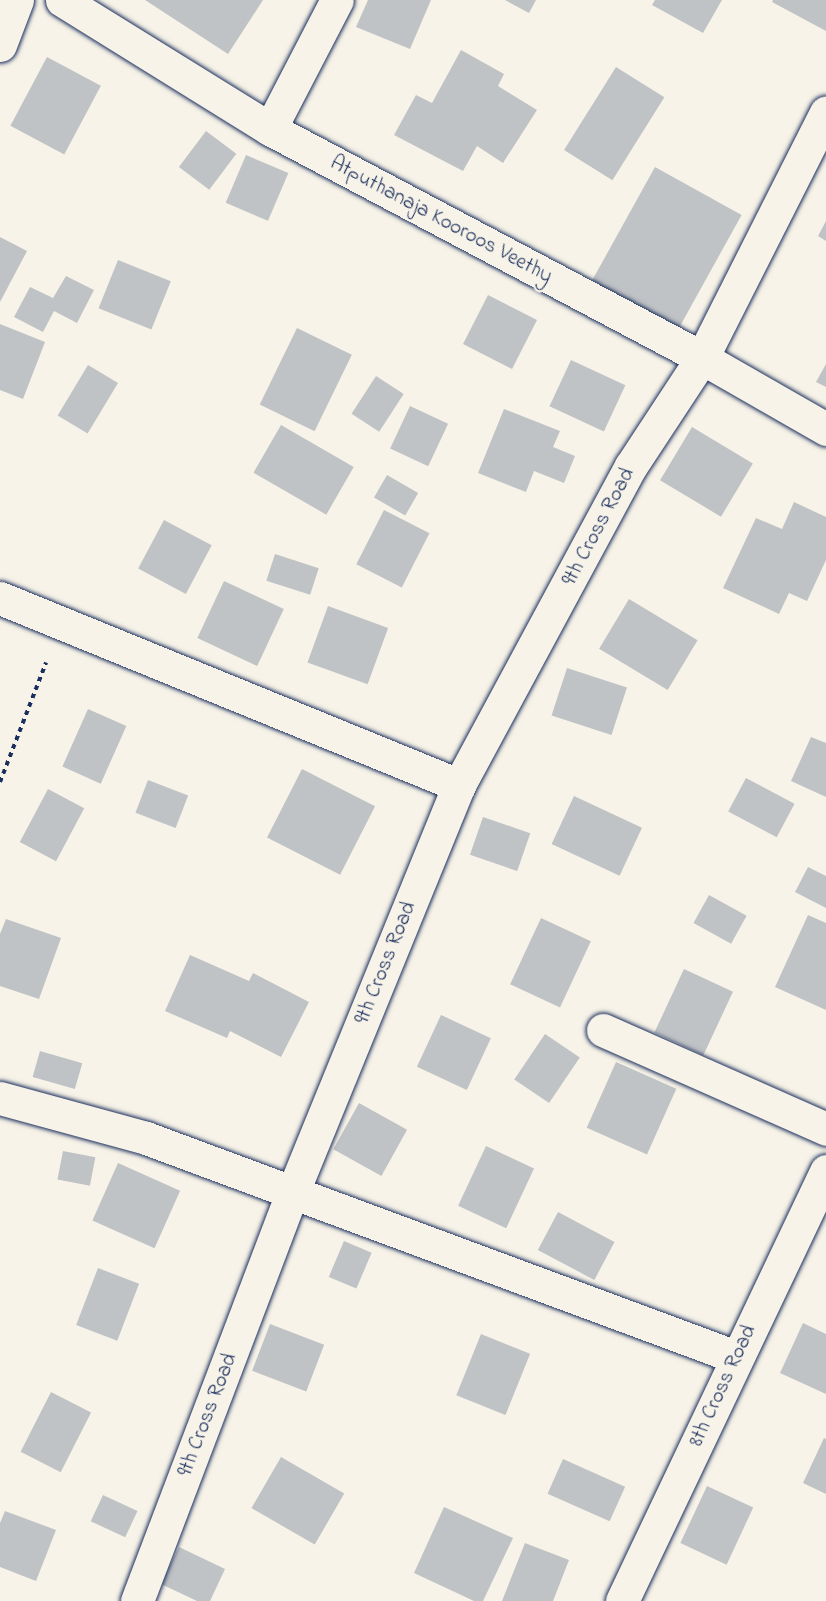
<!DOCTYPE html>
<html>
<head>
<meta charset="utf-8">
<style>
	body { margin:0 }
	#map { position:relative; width:826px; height:1601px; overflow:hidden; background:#f7f3e8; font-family:"Indie Flower",sans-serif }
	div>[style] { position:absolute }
	.building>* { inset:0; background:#c0c3c5; transform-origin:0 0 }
	.path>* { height:4px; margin-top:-2px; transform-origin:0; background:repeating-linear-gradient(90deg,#1b2f5e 0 4.5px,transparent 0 9px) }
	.roads { filter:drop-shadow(0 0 2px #1b2f5e) drop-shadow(0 0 2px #1b2f5e) }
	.minor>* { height:33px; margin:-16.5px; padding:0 16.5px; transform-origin:16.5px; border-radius:16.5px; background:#f7f3e8 }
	span { translate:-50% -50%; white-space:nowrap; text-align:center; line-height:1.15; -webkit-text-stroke:4.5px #f7f3e8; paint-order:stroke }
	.street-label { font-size:21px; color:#1b2f5e }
</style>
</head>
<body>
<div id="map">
	<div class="building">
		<i style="clip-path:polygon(145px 0,263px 0,228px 54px)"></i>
		<i style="clip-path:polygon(368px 0,431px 0,410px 49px,356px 27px)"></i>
		<i style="clip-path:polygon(505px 0,536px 0,529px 13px)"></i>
		<i style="clip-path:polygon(655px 0,722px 0,703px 33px,652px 5px)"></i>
		<i style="clip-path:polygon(773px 0,826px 0,826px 31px,772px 2px)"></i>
		<i style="clip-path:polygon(461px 50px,504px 74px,498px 86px,537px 110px,503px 163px,477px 146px,463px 171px,394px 135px,416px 95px,432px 103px)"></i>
		<i style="left:47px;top:57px;width:61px;height:78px;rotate:28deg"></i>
		<i style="left:616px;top:67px;width:57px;height:98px;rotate:32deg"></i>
		<i style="left:206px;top:131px;width:38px;height:45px;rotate:37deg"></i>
		<i style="left:246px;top:155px;width:46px;height:52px;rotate:23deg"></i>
		<i style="left:655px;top:167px;width:99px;height:130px;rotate:29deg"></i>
		<i style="clip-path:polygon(826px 221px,826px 241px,818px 236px)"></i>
		<i style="clip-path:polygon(0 237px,27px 251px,0 302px)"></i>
		<i style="left:118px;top:260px;width:57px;height:52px;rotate:22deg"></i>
		<i style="clip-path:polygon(66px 276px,94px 290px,77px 323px,54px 311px,43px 332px,14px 317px,30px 287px,53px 298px)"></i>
		<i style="left:488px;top:295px;width:55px;height:55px;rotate:27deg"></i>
		<i style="clip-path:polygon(0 324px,45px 342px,23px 399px,0 390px)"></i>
		<i style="left:297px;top:328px;width:61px;height:85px;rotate:26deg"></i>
		<i style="left:571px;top:360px;width:60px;height:51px;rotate:25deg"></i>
		<i style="clip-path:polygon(826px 364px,826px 387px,816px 382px)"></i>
		<i style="left:88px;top:365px;width:35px;height:59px;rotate:31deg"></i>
		<i style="left:376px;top:376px;width:33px;height:45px;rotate:33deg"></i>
		<i style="left:410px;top:406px;width:42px;height:47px;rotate:25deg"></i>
		<i style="clip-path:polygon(504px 409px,560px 431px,553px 447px,575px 456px,564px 483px,534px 471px,526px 492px,478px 473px)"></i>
		<i style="left:281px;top:425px;width:84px;height:55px;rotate:30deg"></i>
		<i style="left:692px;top:427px;width:71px;height:62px;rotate:31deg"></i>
		<i style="left:387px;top:475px;width:36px;height:26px;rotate:30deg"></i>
		<i style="clip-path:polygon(794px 502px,826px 517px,826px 560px,807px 601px,789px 593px,779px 614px,723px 588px,756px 518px,782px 529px)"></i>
		<i style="left:384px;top:510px;width:51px;height:61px;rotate:27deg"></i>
		<i style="left:164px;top:520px;width:54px;height:55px;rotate:28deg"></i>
		<i style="left:275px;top:554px;width:46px;height:28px;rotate:18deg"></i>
		<i style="left:224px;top:581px;width:66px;height:63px;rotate:25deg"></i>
		<i style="left:629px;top:599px;width:80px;height:58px;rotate:31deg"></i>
		<i style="left:328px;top:606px;width:64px;height:60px;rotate:20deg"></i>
		<i style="left:567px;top:668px;width:63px;height:50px;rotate:18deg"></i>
		<i style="left:88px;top:709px;width:42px;height:63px;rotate:24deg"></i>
		<i style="clip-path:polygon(811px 737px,826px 743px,826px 797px,791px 781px)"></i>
		<i style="left:302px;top:769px;width:82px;height:77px;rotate:27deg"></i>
		<i style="left:746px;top:778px;width:55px;height:38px;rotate:28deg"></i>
		<i style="left:148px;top:780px;width:43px;height:35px;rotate:21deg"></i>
		<i style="left:48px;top:789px;width:41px;height:60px;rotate:28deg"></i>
		<i style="left:574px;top:796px;width:75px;height:53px;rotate:25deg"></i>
		<i style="left:483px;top:817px;width:50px;height:40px;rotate:19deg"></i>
		<i style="clip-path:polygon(808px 867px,826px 876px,826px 908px,795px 892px)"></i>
		<i style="left:709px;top:895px;width:43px;height:32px;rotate:29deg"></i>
		<i style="clip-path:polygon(808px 915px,826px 923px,826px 1010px,775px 987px)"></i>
		<i style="left:541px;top:918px;width:55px;height:73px;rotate:25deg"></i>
		<i style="clip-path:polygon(6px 919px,61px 938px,39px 999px,0 986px,0 934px)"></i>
		<i style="clip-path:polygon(190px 955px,249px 981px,253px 973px,309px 1002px,281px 1057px,230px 1031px,227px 1038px,165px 1011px)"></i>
		<i style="left:684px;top:969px;width:54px;height:70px;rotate:25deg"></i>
		<i style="left:441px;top:1015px;width:55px;height:57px;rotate:25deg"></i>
		<i style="left:545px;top:1034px;width:42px;height:55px;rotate:34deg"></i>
		<i style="left:40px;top:1051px;width:44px;height:27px;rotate:16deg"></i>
		<i style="left:616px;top:1062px;width:66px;height:72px;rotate:24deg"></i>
		<i style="left:359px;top:1103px;width:55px;height:53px;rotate:29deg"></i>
		<i style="left:486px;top:1146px;width:53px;height:66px;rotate:25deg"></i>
		<i style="left:63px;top:1151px;width:33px;height:29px;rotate:11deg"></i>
		<i style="left:118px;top:1163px;width:68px;height:63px;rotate:24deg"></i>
		<i style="left:558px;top:1212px;width:64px;height:43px;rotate:28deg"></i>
		<i style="left:344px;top:1241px;width:30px;height:39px;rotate:23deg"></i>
		<i style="left:98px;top:1268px;width:44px;height:61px;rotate:21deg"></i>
		<i style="clip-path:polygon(803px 1323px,826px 1334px,826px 1394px,780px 1373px)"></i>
		<i style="left:270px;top:1324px;width:58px;height:50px;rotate:21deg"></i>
		<i style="left:481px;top:1334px;width:53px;height:66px;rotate:22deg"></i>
		<i style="left:51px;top:1392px;width:45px;height:67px;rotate:27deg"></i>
		<i style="clip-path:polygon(824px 1438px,826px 1439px,826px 1494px,803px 1483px)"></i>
		<i style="left:281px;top:1457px;width:73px;height:59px;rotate:30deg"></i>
		<i style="left:563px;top:1459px;width:68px;height:38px;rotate:24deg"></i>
		<i style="left:707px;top:1486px;width:51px;height:63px;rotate:25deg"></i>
		<i style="left:103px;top:1495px;width:38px;height:29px;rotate:25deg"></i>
		<i style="clip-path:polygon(444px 1507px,513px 1538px,483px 1601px,474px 1601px,414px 1573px)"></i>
		<i style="clip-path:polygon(5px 1511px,56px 1530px,36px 1581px,0 1567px,0 1523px)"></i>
		<i style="clip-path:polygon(525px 1543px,569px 1560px,553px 1601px,502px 1601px)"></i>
		<i style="clip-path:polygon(179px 1547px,225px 1569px,210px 1601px,197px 1601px,161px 1584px)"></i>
	</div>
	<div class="path">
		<i style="left:0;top:782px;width:128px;rotate:-68.9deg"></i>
	</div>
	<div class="roads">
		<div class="minor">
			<i style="left:62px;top:0;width:245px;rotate:31.8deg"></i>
			<i style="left:270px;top:129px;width:489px;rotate:27.9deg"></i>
			<i style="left:702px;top:358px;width:143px;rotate:29.8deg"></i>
			<i style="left:0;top:45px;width:48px;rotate:-69.3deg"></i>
			<i style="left:270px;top:129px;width:145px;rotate:-62.6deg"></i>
			<i style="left:0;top:598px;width:496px;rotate:22.2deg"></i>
			<i style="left:603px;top:1030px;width:244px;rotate:23.9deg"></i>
			<i style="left:0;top:1098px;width:151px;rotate:15.3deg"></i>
			<i style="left:146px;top:1138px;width:629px;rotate:20.36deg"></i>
			<i style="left:137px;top:1601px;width:436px;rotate:-69.2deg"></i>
			<i style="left:292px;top:1194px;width:442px;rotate:-67.8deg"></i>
			<i style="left:459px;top:785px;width:362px;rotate:-61.7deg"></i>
			<i style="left:631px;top:466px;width:129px;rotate:-56.7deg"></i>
			<i style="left:702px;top:358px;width:275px;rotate:-63.2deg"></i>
			<i style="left:622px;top:1601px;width:476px;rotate:-64.6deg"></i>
		</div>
	</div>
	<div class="street-label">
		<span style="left:441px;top:220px;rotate:28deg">Atputhanaja Kooroos Veethy</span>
		<span style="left:599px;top:527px;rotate:-62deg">9th Cross Road</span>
		<span style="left:386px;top:963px;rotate:-68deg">9th Cross Road</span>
		<span style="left:723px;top:1386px;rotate:-65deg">8th Cross Road</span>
		<span style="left:208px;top:1415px;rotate:-69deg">9th Cross Road</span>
	</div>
</div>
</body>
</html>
